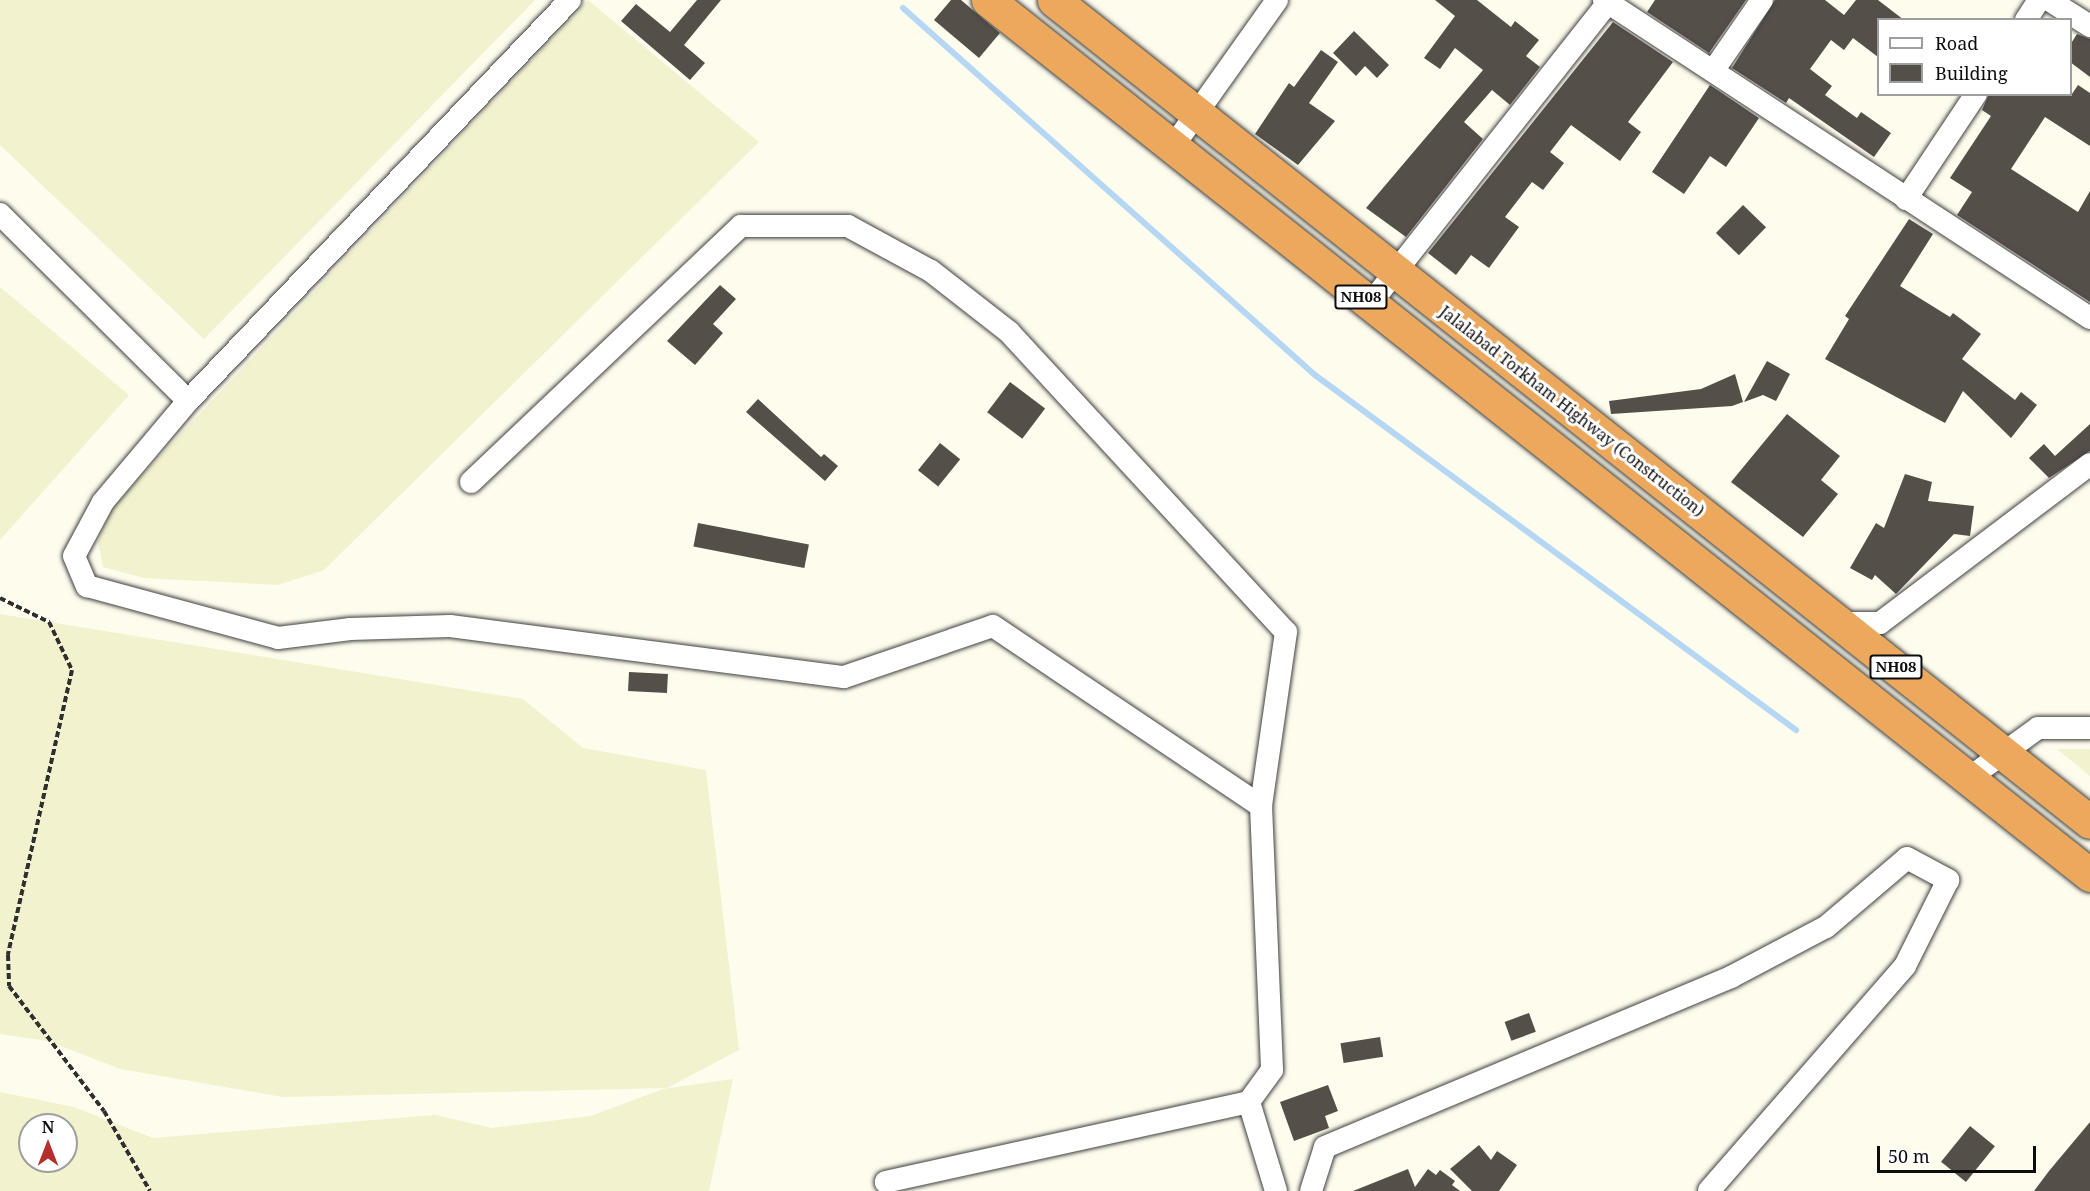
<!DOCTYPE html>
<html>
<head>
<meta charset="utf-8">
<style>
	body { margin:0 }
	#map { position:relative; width:2090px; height:1191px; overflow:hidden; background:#fefced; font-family:"Noto Serif",serif }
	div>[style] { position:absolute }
	.farmland>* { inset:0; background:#f2f2cf }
	.stream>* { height:6px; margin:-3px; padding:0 3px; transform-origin:3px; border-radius:3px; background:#b5d7f3 }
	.building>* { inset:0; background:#554f4a; transform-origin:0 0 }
	.path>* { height:4px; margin-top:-2px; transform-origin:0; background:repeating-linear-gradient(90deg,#2f2f2f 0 6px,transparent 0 9px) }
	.roads { filter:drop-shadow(0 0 2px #404040) drop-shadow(0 0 2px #404040) }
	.minor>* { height:22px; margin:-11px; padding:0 11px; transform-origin:11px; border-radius:11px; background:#fff }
	.highway>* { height:33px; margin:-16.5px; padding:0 16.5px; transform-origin:16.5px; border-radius:16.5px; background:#eca95d }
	span { translate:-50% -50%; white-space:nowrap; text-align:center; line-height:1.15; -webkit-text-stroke:6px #fff; paint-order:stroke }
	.shield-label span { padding:2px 4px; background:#fff; border:2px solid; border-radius:4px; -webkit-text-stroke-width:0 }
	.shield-label { font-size:15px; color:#0d0d0d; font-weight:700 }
	.street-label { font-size:16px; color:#0d0d0d }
	.legend { position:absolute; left:1877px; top:18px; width:195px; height:78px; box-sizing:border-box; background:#fff; border:2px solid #9e9e9e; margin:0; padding:8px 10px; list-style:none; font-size:18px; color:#0d0d0d }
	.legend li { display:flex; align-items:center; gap:12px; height:30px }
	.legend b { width:30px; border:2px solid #9e9e9e }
	.north { position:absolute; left:18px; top:1113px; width:60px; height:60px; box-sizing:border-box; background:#fff; border:2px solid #9e9e9e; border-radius:50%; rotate:0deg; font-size:16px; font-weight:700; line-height:24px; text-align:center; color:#0d0d0d }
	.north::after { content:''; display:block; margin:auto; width:21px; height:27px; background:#b5302c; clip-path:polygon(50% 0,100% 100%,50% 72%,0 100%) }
	.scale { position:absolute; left:1877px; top:1146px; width:159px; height:27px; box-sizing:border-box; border:3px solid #0d0d0d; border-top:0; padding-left:8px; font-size:18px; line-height:21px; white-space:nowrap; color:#0d0d0d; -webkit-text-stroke:4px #fff; paint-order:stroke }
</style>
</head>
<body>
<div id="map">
	<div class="farmland">
		<i style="clip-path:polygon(0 0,535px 0,204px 339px,0 145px)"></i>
		<i style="clip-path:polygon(588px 0,759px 142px,324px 570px,278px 585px,144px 578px,103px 567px,98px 542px,113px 506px)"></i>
		<i style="clip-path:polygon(0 287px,129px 395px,0 540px)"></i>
		<i style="clip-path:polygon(0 614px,523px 699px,583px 748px,706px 770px,739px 1050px,667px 1088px,283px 1097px,120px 1069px,48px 1041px,0 1034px)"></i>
		<i style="clip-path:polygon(2057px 749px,2090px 749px,2090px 776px)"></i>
		<i style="clip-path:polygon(evenodd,733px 1079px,709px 1191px,0 1191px,0 1092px,74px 1107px,153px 1138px,435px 1115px,492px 1128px,591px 1116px,663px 1089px,733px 1079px,30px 1125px,66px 1125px,66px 1161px,30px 1161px,30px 1125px)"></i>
	</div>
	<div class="stream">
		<i style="left:903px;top:8px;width:552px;rotate:41.69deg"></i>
		<i style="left:1315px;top:375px;width:598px;rotate:36.43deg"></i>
	</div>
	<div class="building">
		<i style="clip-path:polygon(697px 0,721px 0,684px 45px,705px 63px,690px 80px,621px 21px,636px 4px,670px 32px)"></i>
		<i style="clip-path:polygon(951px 0,961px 0,1000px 33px,979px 58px,934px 20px)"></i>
		<i style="clip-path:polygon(1435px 0,1477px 0,1511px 27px,1515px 21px,1539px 40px,1526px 56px,1540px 67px,1510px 105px,1492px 90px,1464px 122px,1483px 139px,1406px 237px,1366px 208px,1483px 70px,1455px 48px,1440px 69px,1424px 58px,1455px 16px)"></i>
		<i style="clip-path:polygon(1655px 0,1746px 0,1709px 53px,1647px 12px)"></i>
		<i style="clip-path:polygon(1775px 0,1825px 0,1844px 15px,1856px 0,1878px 0,1904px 20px,1878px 20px,1878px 57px,1853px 38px,1844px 50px,1831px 40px,1810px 69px,1832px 86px,1825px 95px,1857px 118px,1861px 112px,1891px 133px,1874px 157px,1789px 98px,1786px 103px,1732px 68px)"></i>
		<i style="clip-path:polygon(1613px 22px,1673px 62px,1628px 122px,1641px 132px,1620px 161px,1571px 125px,1550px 152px,1564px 163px,1543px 190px,1532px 182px,1505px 217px,1519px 227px,1489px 268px,1471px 255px,1456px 275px,1428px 253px)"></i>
		<i style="clip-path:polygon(1354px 31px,1389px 65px,1377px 78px,1365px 66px,1356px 76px,1333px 53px)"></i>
		<i style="clip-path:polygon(2077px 34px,2090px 39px,2090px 77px,2070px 62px,2070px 45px)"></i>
		<i style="clip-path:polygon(1321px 50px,1338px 62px,1309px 103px,1335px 121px,1298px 165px,1255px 134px,1289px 83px,1294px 87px)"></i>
		<i style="clip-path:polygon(1710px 85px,1759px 118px,1726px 167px,1710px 156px,1684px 194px,1652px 172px)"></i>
		<i style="clip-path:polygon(2078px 85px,2090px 93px,2090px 146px,2045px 117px,2011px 169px,2078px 212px,2090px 191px,2090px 302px,1957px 215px,1972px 192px,1950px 178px,1991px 116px,1982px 110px,1989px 94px,2072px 94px)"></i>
		<i style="left:1743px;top:205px;width:32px;height:39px;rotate:44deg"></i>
		<i style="clip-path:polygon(1909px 219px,1933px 234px,1900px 286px,1950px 317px,1953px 313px,1981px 334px,1962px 359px,2015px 400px,2021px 392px,2037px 405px,2011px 438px,1963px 391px,1945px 423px,1825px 359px,1849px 319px,1845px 316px)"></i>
		<i style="clip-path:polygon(720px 285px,736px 299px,713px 324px,723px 333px,695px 365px,667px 341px)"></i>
		<i style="clip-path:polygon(1767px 361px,1790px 374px,1776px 401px,1763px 395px,1744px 402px)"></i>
		<i style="clip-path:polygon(1735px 374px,1743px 402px,1732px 406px,1611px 414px,1609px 401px,1701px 389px)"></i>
		<i style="left:1010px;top:382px;width:44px;height:38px;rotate:37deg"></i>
		<i style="clip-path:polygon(758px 399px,821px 457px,824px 454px,838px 466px,825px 481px,746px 412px)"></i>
		<i style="clip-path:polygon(1787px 414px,1840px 456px,1821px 480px,1838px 494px,1803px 537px,1731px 482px)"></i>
		<i style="clip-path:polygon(2090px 424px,2090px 451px,2049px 478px,2029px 458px,2044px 444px,2055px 456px)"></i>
		<i style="left:940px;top:443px;width:26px;height:35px;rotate:39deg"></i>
		<i style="clip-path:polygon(1905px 474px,1932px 482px,1928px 501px,1974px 506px,1970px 536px,1954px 534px,1896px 594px,1875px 575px,1872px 580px,1850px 568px,1876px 523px,1884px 528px)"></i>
		<i style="left:698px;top:523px;width:113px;height:24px;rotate:11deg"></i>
		<i style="left:629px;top:672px;width:39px;height:19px;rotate:3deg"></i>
		<i style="left:1529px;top:1013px;width:20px;height:26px;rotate:70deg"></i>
		<i style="left:1380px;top:1037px;width:20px;height:40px;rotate:81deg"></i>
		<i style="clip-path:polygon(1328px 1085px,1338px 1111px,1325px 1116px,1329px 1128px,1294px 1141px,1280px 1102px)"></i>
		<i style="clip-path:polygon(2090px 1122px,2090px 1191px,2034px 1191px,2049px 1171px)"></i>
		<i style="left:1970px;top:1126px;width:32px;height:46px;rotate:39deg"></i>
		<i style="clip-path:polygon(1479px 1145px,1491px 1160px,1497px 1151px,1517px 1165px,1499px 1191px,1472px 1191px,1450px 1169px)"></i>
		<i style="clip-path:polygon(1408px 1169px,1415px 1187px,1428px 1169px,1436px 1175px,1440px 1170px,1455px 1181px,1452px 1185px,1460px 1191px,1353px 1191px)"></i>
	</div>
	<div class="path">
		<i style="left:0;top:598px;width:55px;rotate:26.1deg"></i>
		<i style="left:49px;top:622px;width:53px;rotate:64.4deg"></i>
		<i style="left:72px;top:670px;width:292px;rotate:102.7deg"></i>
		<i style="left:8px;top:955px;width:31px;rotate:88deg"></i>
		<i style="left:9px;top:986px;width:157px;rotate:52.8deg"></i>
		<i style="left:104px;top:1111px;width:92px;rotate:60.1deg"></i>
	</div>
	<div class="roads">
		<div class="minor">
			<i style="left:570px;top:0;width:554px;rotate:133.61deg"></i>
			<i style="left:188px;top:401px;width:132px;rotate:130.1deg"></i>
			<i style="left:103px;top:502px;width:61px;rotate:118.2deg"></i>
			<i style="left:74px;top:556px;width:33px;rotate:67deg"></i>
			<i style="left:87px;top:586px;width:198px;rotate:15.2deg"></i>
			<i style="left:278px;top:638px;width:73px;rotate:-7.1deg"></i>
			<i style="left:350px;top:629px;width:100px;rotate:-1.7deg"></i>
			<i style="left:450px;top:626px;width:397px;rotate:7.4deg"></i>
			<i style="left:844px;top:677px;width:157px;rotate:-18.9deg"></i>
			<i style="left:993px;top:626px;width:323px;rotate:33.9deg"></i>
			<i style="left:1261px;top:806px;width:264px;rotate:87.6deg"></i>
			<i style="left:1272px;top:1070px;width:39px;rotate:126deg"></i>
			<i style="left:1249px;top:1102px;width:372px;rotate:167.6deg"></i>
			<i style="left:1604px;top:0;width:581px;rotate:33.2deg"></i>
			<i style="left:2049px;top:0;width:49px;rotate:32.4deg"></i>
			<i style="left:2026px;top:20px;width:24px;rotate:-57deg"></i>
			<i style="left:1713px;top:71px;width:86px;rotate:-55.4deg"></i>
			<i style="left:1172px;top:148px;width:181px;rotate:-54.6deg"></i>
			<i style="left:1906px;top:199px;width:126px;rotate:-56.3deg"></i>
			<i style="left:0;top:214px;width:265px;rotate:44.8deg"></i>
			<i style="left:1370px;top:304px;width:384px;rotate:-51.7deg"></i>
			<i style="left:471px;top:482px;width:372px;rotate:-43.5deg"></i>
			<i style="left:741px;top:226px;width:107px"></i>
			<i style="left:848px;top:226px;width:94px;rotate:28.5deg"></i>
			<i style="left:931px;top:271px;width:99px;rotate:38deg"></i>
			<i style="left:1009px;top:332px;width:408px;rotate:47.3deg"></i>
			<i style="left:1286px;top:632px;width:176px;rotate:98.2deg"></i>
			<i style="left:1840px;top:623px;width:40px"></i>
			<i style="left:1880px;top:623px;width:263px;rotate:-37.1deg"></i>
			<i style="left:1969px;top:778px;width:85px;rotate:-35.9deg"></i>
			<i style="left:2038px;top:728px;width:52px"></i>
			<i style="left:1249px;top:1102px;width:93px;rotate:73.1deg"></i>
			<i style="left:1311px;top:1191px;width:46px;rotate:-72.3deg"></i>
			<i style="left:1325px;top:1147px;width:440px;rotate:-22.7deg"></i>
			<i style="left:1731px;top:977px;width:107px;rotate:-27.8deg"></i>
			<i style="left:1826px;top:927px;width:106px;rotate:-40.4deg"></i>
			<i style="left:1907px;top:858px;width:47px;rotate:28.2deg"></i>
			<i style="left:1948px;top:880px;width:96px;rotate:116.6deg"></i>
			<i style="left:1905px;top:966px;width:298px;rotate:131.1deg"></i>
		</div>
		<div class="highway">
			<i style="left:988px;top:0;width:1407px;rotate:38.45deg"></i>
			<i style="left:1054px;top:0;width:1322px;rotate:38.43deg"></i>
		</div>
	</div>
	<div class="shield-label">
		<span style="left:1361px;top:297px">NH08</span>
		<span style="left:1896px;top:667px">NH08</span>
	</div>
	<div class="street-label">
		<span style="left:1572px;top:411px;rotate:38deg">Jalalabad Torkham Highway (Construction)</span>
	</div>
	<ul class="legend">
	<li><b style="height:8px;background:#fff"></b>Road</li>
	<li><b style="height:16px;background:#554f4a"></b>Building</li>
	</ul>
	<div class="north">N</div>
	<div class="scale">50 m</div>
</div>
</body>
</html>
